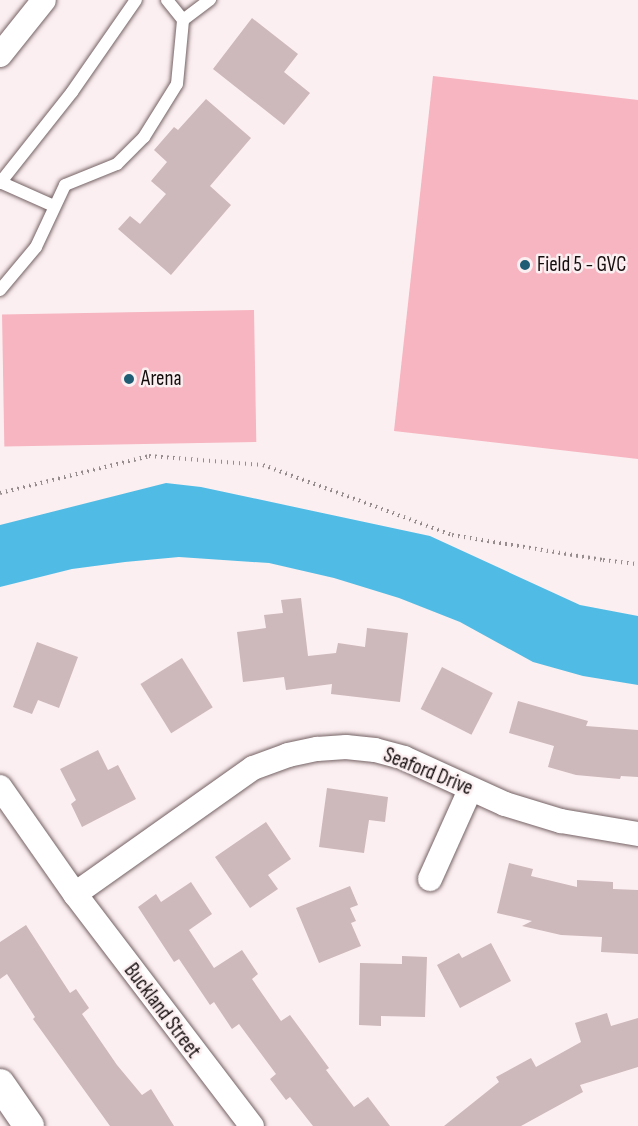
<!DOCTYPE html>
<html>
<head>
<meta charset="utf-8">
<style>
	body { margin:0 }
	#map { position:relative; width:638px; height:1126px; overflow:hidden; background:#fceff1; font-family:"Sofia Sans Condensed",sans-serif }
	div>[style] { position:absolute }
	.green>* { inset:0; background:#f6b5c0; transform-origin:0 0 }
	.water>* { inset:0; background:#50bce5 }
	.building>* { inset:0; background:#cdb8bb; transform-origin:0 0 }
	.path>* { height:4px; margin-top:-2px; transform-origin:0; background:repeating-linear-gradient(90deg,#978d8e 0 1.5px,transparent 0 6px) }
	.roads { filter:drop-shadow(0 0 2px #756265) drop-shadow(0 0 2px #756265) }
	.service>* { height:12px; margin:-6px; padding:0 6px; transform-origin:6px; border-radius:6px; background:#fff }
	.minor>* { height:24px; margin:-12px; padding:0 12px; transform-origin:12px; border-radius:12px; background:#fff }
	.tertiary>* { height:30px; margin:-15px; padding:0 15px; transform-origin:15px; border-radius:15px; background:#fff }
	.dots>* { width:16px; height:16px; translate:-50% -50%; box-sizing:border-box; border:3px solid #fceff1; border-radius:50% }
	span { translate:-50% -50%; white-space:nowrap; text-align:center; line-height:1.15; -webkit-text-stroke:5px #fceff1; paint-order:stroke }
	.poi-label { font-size:21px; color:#150e0f }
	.left { translate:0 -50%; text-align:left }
	.street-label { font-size:21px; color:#150e0f }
</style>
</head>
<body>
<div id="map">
	<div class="green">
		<i style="clip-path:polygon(433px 76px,638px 100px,638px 459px,394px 431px)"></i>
		<i style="left:254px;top:310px;width:132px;height:252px;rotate:89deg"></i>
	</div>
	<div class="water">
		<i style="clip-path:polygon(166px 483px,201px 487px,430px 536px,580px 605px,638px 616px,638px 685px,583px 676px,533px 662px,460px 622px,399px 598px,334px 578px,269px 563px,179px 557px,125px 562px,72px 569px,0 587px,0 525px)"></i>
	</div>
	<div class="building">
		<i style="clip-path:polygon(252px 18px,298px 54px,284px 72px,310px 93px,284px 125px,213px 69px)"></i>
		<i style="clip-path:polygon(206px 99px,251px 138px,210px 186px,231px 205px,171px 275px,118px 229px,130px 216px,140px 224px,166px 194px,151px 181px,167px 162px,154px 150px,174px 127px,178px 130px)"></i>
		<i style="clip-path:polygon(301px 598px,308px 656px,336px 653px,338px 643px,365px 647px,367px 628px,408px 633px,400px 702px,331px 694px,332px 684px,286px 690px,284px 677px,243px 682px,237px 632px,266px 628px,264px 615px,283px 613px,281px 600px)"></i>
		<i style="clip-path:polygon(37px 642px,78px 657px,59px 708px,38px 700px,32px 714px,13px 707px)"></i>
		<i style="left:182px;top:658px;width:58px;height:49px;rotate:58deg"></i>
		<i style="left:442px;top:667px;width:57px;height:47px;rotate:27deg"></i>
		<i style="clip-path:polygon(518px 701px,588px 721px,586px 726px,638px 730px,638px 777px,621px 776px,620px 779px,576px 775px,548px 767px,554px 746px,509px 733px)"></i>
		<i style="clip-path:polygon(98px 750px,108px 770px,118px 765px,136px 799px,82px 827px,71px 804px,76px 800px,60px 769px)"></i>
		<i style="clip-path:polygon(327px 788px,388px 797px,385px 822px,369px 820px,364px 853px,319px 847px)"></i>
		<i style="clip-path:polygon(266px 822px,291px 859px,268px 875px,278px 889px,250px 908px,215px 857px)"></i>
		<i style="clip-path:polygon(509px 863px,533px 869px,531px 876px,577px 887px,577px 880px,613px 882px,613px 889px,638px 890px,638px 954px,601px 952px,602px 937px,561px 935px,522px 926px,532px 921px,497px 913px)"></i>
		<i style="clip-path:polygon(191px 882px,212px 914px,189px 930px,214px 968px,242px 950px,258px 974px,252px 979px,281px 1021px,290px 1015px,329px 1068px,326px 1070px,354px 1107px,368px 1097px,390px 1126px,313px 1126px,290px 1097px,286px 1100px,270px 1079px,276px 1074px,239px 1024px,232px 1029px,214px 1002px,210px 1005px,179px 959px,174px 962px,138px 907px,156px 894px,161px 902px)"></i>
		<i style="clip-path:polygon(350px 886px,358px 905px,350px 908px,356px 921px,351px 923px,361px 946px,319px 963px,296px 908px)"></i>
		<i style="clip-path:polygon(26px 925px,70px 993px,76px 989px,89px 1008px,82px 1014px,117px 1065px,142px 1095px,151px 1089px,174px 1126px,110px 1126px,33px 1019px,35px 1017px,7px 974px,0 979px,0 942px)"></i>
		<i style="clip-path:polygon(491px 943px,511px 981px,460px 1008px,437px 965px,459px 953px,462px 958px)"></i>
		<i style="clip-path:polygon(402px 956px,427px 957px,425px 1017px,381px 1016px,381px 1026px,359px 1025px,360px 963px,402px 964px)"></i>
		<i style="clip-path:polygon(607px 1013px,611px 1026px,638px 1018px,638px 1067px,580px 1085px,583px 1092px,521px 1126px,444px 1126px,499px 1082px,496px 1077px,531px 1058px,536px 1067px,581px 1042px,575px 1023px)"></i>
	</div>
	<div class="path">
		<i style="left:0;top:493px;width:154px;rotate:-13.9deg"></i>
		<i style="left:149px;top:456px;width:114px;rotate:4.5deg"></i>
		<i style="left:263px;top:465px;width:202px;rotate:20.3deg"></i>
		<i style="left:452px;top:535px;width:153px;rotate:9.4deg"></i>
		<i style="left:603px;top:560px;width:35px;rotate:7deg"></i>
	</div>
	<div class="roads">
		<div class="service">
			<i style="left:167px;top:0;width:26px;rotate:51deg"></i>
			<i style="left:183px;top:20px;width:34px;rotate:-37deg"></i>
			<i style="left:0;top:182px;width:59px;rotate:24deg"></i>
			<i style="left:0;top:183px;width:116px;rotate:-51.6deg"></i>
			<i style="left:72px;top:92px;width:112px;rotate:-55.2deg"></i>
			<i style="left:0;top:290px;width:56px;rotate:-50.1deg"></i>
			<i style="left:36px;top:247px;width:68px;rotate:-64.9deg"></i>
			<i style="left:65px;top:185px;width:56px;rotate:-22deg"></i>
			<i style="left:117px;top:164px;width:38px;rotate:-45deg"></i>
			<i style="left:144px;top:137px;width:62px;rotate:-58.1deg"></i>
			<i style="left:177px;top:84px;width:64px;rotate:-84.6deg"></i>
		</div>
		<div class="minor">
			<i style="left:0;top:55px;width:70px;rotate:-51.3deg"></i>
			<i style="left:0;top:787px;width:131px;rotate:55deg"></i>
			<i style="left:75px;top:894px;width:292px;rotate:52.7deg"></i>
			<i style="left:430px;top:879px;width:98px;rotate:-65.8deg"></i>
			<i style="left:75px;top:894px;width:218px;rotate:-35.3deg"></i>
			<i style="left:253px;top:768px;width:37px;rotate:-20deg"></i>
			<i style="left:288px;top:755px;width:30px;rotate:-12deg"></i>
			<i style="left:317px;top:749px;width:29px;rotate:-4deg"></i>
			<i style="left:346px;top:747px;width:29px;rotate:6deg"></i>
			<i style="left:375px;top:750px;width:30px;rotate:15deg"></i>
			<i style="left:404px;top:758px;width:111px;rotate:24.5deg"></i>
			<i style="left:505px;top:804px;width:59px;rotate:16.9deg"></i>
			<i style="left:561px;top:821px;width:78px;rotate:9.6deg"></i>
		</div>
		<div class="tertiary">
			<i style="left:0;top:1084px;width:51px;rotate:55.4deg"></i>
		</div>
	</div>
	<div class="dots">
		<i style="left:525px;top:265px;background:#205d75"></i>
		<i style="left:129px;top:379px;background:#205d75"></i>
	</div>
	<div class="poi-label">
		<span class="left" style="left:537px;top:265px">Field 5 - GVC</span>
		<span class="left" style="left:141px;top:379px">Arena</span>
	</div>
	<div class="street-label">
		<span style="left:428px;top:772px;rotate:22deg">Seaford Drive</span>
		<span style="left:162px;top:1011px;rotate:53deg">Buckland Street</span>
	</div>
</div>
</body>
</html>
